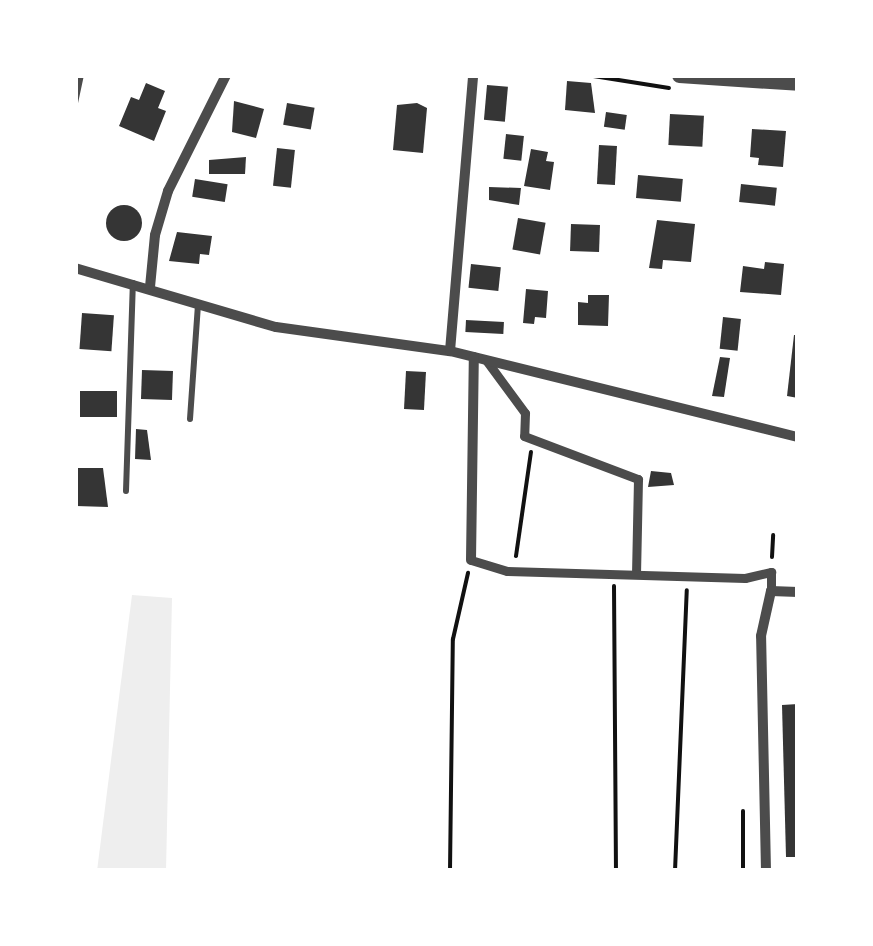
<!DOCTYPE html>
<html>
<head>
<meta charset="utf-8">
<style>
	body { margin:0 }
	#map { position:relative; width:873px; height:946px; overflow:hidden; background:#fff; font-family:Arial,sans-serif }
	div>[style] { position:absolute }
	.green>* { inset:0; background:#eee }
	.building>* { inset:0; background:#353535; transform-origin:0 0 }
	.round { border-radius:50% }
	.path>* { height:4px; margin:-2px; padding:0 2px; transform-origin:2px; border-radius:2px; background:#111 }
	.service>* { height:6px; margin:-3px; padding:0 3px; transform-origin:3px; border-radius:3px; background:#4c4c4c }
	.pedestrian>* { height:9px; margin:-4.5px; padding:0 4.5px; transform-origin:4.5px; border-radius:4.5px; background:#4c4c4c }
	.minor>* { height:10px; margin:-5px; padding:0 5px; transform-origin:5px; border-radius:5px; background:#4c4c4c }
	.tertiary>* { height:15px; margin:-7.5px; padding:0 7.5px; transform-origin:7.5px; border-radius:7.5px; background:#4c4c4c }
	span { translate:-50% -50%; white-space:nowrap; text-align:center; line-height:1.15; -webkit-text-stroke:10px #fff; paint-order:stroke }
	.frame { position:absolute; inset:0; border:78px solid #fff; pointer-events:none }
</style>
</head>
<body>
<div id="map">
	<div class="green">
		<i style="clip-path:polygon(132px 595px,172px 598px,166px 871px,97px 871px)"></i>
	</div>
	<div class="building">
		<i style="clip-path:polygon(567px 81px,591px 83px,595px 113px,565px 110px)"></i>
		<i style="clip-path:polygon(146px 83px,165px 91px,158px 108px,166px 111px,154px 141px,119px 126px,131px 97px,139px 100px)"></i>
		<i style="left:487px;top:85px;width:21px;height:35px;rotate:5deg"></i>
		<i style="clip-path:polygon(234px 101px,264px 109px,256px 138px,232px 132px)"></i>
		<i style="left:287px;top:103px;width:28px;height:22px;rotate:10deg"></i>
		<i style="clip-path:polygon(417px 103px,427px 108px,423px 153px,393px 150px,397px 105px)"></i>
		<i style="left:606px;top:112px;width:21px;height:15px;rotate:8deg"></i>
		<i style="left:670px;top:114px;width:34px;height:31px;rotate:3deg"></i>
		<i style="clip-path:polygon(752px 129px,786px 131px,783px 167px,758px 165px,759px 158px,750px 157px)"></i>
		<i style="left:506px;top:134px;width:18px;height:25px;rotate:6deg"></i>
		<i style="left:599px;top:145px;width:18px;height:39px;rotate:3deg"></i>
		<i style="left:277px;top:148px;width:18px;height:38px;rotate:6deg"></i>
		<i style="clip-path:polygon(531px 149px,548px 152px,546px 161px,554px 162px,550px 190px,524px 186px)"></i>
		<i style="clip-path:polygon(246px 157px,245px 174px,209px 174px,209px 160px)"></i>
		<i style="left:638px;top:175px;width:45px;height:23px;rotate:5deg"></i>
		<i style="left:195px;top:179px;width:33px;height:18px;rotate:9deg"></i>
		<i style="left:741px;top:184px;width:36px;height:18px;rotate:6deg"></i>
		<i style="clip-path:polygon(489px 187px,521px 188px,519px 205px,489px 200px)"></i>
		<i class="round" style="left:106px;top:205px;width:36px;height:36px"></i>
		<i style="left:518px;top:218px;width:28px;height:32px;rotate:10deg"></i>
		<i style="clip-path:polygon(657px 220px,695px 224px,691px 262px,663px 260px,662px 269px,649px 268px)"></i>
		<i style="left:571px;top:224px;width:29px;height:27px;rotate:2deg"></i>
		<i style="clip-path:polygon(177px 232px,212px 236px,209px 255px,200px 254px,199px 264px,169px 261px)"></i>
		<i style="clip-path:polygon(765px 262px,784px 264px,781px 295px,740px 292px,743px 266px,764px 269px)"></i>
		<i style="left:471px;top:264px;width:30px;height:24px;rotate:6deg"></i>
		<i style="clip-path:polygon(526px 289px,548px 291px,546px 318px,535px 317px,534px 324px,523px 323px)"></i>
		<i style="clip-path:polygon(588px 295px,609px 295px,608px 326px,578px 325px,578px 302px,588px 303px)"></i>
		<i style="left:82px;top:313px;width:32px;height:36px;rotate:4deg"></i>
		<i style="left:723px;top:317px;width:18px;height:32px;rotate:6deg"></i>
		<i style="left:466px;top:320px;width:38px;height:12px;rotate:3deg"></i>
		<i style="clip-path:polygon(794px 335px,798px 335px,798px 398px,787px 396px)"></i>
		<i style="clip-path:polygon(720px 357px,730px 358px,724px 397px,712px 396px)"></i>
		<i style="left:142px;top:370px;width:31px;height:29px;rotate:2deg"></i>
		<i style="left:406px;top:371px;width:20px;height:38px;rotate:3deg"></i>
		<i style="left:80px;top:391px;width:37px;height:26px"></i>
		<i style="clip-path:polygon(136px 429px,147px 430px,151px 460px,135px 459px)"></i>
		<i style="clip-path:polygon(77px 468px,103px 468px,108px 507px,76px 506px)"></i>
		<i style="clip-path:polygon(651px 471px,671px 473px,674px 485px,648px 487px)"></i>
		<i style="clip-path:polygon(798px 704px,798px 857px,786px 857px,782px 705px)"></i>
	</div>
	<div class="path">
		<i style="left:587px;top:75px;width:83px;rotate:9deg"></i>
		<i style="left:516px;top:556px;width:105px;rotate:-81.8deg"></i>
		<i style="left:772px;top:557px;width:22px;rotate:-87deg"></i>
		<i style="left:614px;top:586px;width:285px;rotate:89.6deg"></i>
		<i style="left:450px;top:871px;width:232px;rotate:-89.3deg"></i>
		<i style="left:453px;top:639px;width:68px;rotate:-77.2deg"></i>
		<i style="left:675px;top:871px;width:281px;rotate:-87.6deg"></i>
		<i style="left:743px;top:871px;width:60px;rotate:-90deg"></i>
	</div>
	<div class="service">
		<i style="left:75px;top:103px;width:29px;rotate:-78deg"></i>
		<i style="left:190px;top:419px;width:115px;rotate:-86deg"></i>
		<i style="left:126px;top:491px;width:208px;rotate:-88.1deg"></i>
	</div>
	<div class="pedestrian">
		<i style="left:486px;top:360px;width:66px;rotate:53.7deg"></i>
		<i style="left:525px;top:413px;width:23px;rotate:92deg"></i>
		<i style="left:524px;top:436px;width:122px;rotate:20.7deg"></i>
		<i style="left:638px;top:479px;width:94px;rotate:91.2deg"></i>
		<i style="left:471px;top:560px;width:38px;rotate:17deg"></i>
		<i style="left:507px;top:571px;width:238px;rotate:1.7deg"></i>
		<i style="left:745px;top:578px;width:27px;rotate:-13deg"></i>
		<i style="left:771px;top:572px;width:19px;rotate:90deg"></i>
	</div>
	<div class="minor">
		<i style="left:75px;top:268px;width:209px;rotate:16.4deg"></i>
		<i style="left:276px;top:327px;width:176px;rotate:7.9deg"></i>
		<i style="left:450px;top:351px;width:358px;rotate:13.9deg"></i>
		<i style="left:150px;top:287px;width:52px;rotate:-84.5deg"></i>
		<i style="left:155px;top:235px;width:46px;rotate:-73.5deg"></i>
		<i style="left:168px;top:191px;width:130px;rotate:-63.4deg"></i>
		<i style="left:450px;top:351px;width:277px;rotate:-85.2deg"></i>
		<i style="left:471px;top:560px;width:203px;rotate:-89.2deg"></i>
		<i style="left:766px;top:871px;width:235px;rotate:-91.2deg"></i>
		<i style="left:761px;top:636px;width:46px;rotate:-77.5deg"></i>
		<i style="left:771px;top:591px;width:27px;rotate:2deg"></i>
	</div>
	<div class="tertiary">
		<i style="left:679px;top:75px;width:119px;rotate:3.8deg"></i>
	</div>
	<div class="frame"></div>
</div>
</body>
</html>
